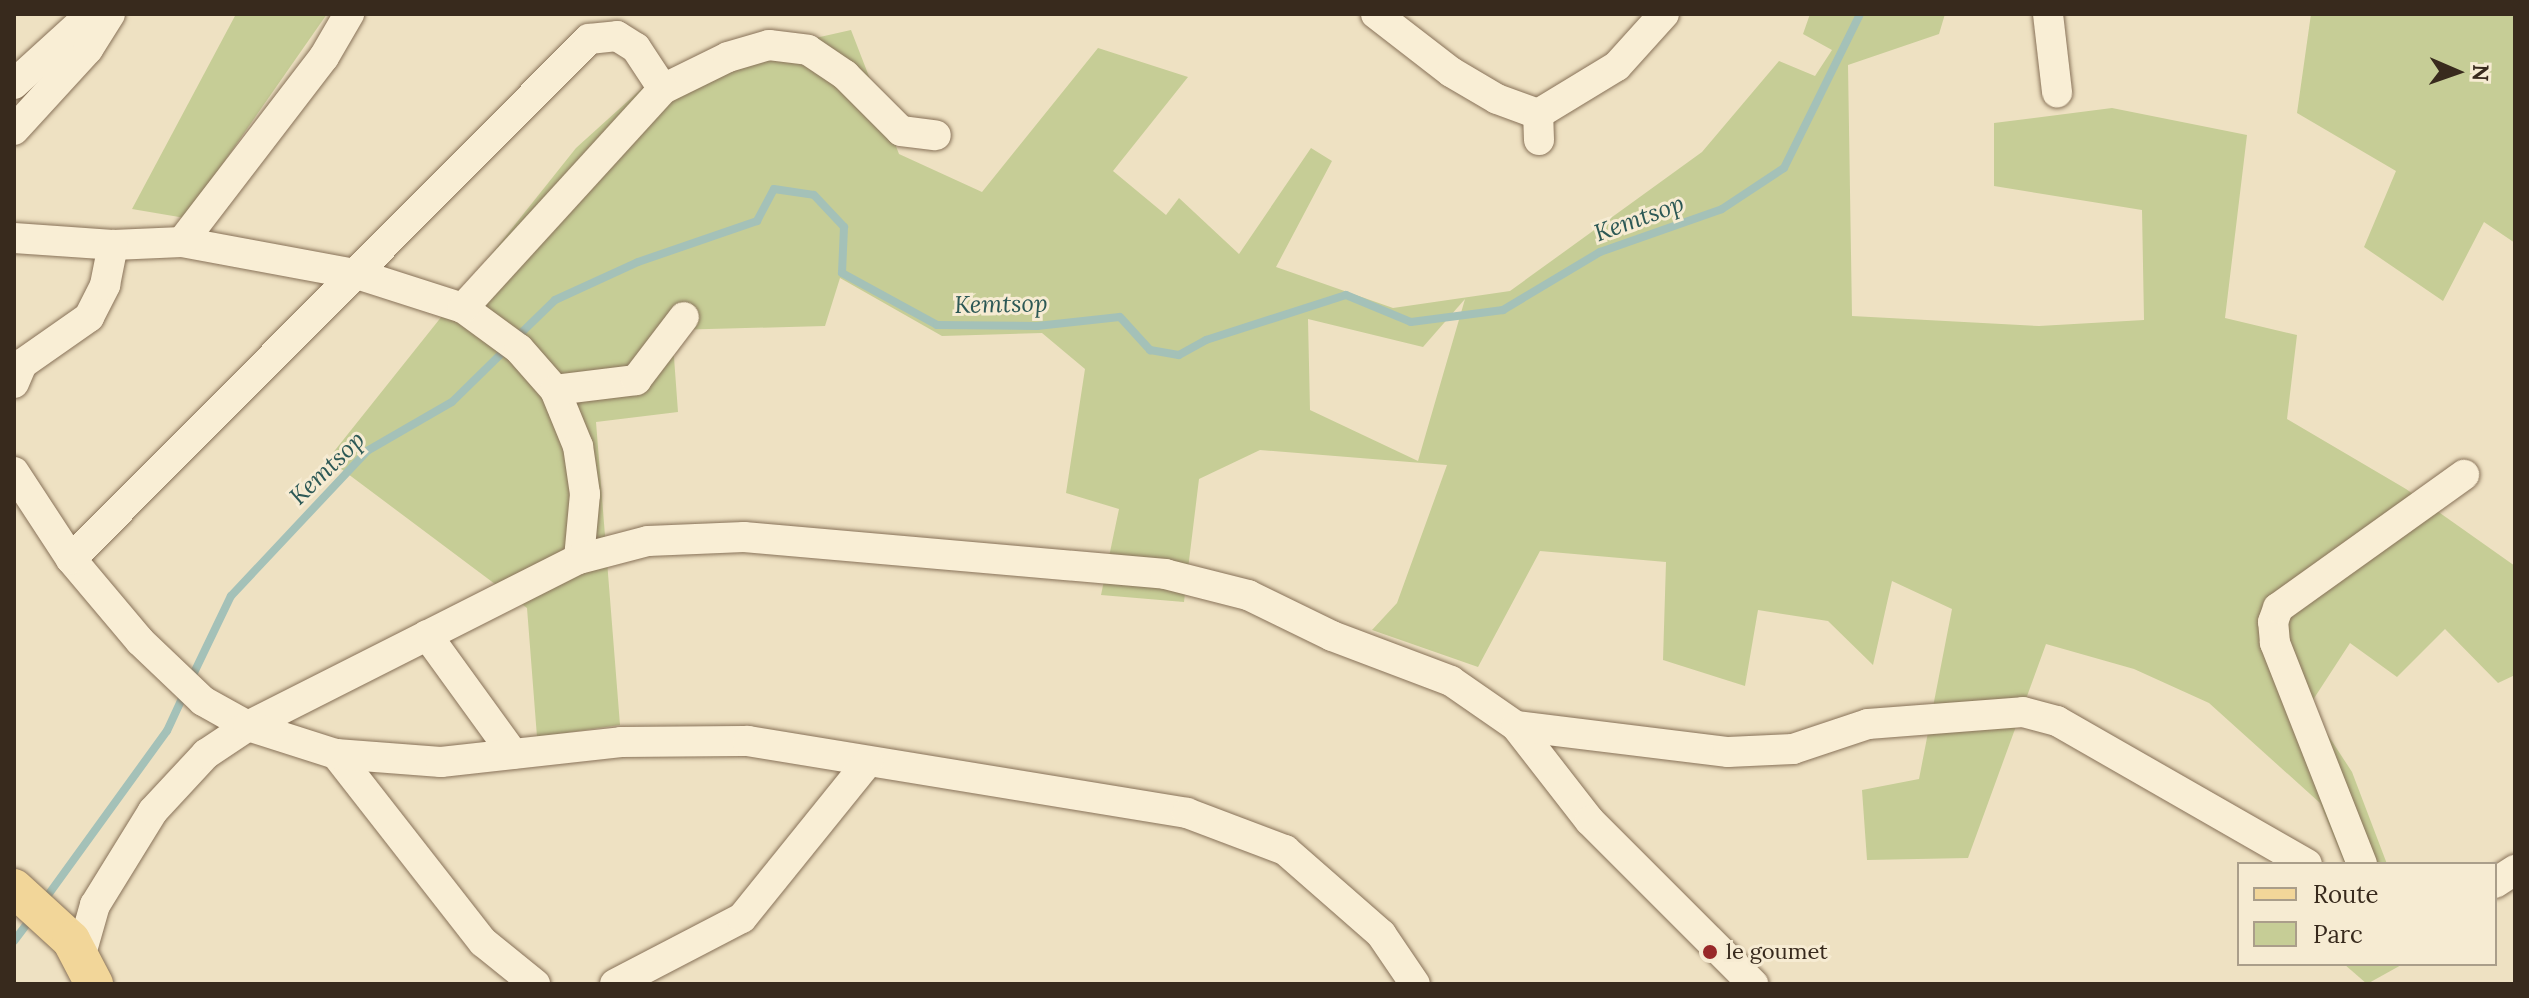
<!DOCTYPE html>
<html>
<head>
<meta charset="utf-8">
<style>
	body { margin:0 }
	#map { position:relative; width:2529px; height:998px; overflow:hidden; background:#eee1c2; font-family:Lora,serif }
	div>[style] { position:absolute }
	.green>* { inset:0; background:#c6cd96 }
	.stream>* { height:8px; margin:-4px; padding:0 4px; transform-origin:4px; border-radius:4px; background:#a4c1b8 }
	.roads { filter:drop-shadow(0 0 2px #887259) drop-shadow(0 0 2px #887259) }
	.minor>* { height:30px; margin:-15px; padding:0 15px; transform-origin:15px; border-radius:15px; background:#f9eed5 }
	.major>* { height:38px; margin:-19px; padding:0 19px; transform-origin:19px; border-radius:19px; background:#f2d699 }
	.dots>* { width:22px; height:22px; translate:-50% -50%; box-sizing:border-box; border:4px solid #f6ebd2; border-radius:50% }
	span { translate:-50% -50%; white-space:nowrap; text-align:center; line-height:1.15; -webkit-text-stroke:6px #f6ebd2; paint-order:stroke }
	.poi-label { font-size:22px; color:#382a1d }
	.left { translate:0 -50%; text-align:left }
	.water-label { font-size:24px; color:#2c5855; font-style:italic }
	.frame { position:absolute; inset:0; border:16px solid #382a1d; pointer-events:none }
	.legend { position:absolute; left:2237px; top:862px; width:260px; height:104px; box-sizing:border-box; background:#f6ebd2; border:2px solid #aa9e8a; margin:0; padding:10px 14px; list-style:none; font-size:24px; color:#382a1d }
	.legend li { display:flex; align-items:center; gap:16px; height:40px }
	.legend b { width:40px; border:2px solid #aa9e8a }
	.north { position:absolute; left:2417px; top:32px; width:80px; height:80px; -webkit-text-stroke:6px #f6ebd2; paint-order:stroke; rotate:92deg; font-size:22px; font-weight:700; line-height:32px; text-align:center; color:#382a1d }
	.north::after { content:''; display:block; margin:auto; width:28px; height:36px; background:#382a1d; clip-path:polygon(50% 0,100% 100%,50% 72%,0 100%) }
</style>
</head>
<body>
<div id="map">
	<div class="green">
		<i style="clip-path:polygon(236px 14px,327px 14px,185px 218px,132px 209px)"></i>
		<i style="clip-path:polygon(evenodd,1810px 14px,1945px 14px,1939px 34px,1848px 65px,1852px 316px,2039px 326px,2144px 320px,2142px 210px,1994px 186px,1994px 123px,2112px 108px,2247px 135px,2225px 318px,2297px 335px,2287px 419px,2406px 489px,2515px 566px,2515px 675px,2498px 683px,2445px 629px,2397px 677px,2350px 643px,2309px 706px,2352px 772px,2387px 864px,2345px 864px,2320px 803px,2209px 703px,2134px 669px,2046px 644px,1968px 858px,1867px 860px,1862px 790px,1919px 779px,1952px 609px,1892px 581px,1873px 665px,1828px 621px,1758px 610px,1745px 686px,1663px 660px,1666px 562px,1540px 551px,1478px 667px,1372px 630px,1397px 603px,1447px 465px,1260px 450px,1199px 479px,1184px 602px,1101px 595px,1119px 509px,1066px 493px,1085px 369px,1042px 333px,942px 336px,840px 278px,825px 326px,672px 330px,678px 412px,596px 422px,620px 725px,537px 737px,527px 608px,328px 459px,576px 148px,659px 73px,851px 30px,899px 154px,982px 192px,1098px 48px,1188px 77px,1113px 171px,1166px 215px,1179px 198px,1239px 254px,1311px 148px,1332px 161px,1276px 267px,1393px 308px,1510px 291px,1702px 152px,1779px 61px,1815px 76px,1832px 50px,1803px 34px,1810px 14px,1465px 299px,1418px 461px,1310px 410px,1308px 319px,1423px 347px,1465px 299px)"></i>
		<i style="clip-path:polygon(2311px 14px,2515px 14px,2515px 243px,2484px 222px,2443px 301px,2364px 247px,2396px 171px,2297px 113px)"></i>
		<i style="clip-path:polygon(2344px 964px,2403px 964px,2367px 984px)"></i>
	</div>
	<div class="stream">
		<i style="left:516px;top:338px;width:54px;rotate:-44.3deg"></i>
		<i style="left:555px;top:300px;width:91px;rotate:-24.6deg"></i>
		<i style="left:638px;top:262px;width:126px;rotate:-19deg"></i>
		<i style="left:757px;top:221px;width:36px;rotate:-62deg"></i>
		<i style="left:774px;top:189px;width:40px;rotate:8.5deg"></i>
		<i style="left:814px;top:195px;width:44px;rotate:46.8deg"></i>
		<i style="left:844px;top:227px;width:46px;rotate:92.5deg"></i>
		<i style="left:842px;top:273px;width:108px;rotate:28.7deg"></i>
		<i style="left:937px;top:325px;width:100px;rotate:0.6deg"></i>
		<i style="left:1037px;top:326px;width:83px;rotate:-6.2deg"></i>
		<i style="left:1120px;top:317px;width:45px;rotate:47.7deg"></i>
		<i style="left:1150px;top:350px;width:29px;rotate:10deg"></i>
		<i style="left:1179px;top:355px;width:31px;rotate:-29deg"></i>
		<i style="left:1206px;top:340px;width:147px;rotate:-17.8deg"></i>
		<i style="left:1346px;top:295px;width:70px;rotate:22.6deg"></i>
		<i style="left:1411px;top:322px;width:93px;rotate:-7.4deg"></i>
		<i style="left:1503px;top:310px;width:113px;rotate:-30.9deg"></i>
		<i style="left:1600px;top:252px;width:129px;rotate:-19.4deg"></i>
		<i style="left:1722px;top:209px;width:74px;rotate:-33.5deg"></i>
		<i style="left:1784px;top:168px;width:172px;rotate:-63.7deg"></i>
		<i style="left:191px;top:679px;width:92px;rotate:-64.3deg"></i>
		<i style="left:231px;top:596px;width:199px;rotate:-46.8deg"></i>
		<i style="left:367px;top:451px;width:98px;rotate:-30deg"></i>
		<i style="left:452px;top:402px;width:77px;rotate:-44.5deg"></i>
		<i style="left:43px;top:902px;width:211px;rotate:-54.1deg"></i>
		<i style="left:167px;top:731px;width:43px;rotate:-65.2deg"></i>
		<i style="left:14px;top:941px;width:31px;rotate:-53deg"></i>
	</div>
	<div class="roads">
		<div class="minor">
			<i style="left:1376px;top:14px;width:95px;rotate:37.7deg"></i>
			<i style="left:1451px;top:72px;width:53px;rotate:30.4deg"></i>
			<i style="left:1497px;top:99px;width:44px;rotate:20.1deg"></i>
			<i style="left:2048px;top:14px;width:79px;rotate:83.4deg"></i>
			<i style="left:14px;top:84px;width:104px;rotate:-42.3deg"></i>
			<i style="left:14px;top:130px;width:110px;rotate:-47.6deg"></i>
			<i style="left:88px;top:49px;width:41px;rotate:-57.8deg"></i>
			<i style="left:1539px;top:140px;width:26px;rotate:-92deg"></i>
			<i style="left:1538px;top:114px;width:92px;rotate:-31.3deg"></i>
			<i style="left:1617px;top:66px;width:70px;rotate:-47.9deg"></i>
			<i style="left:14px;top:238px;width:99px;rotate:4deg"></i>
			<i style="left:113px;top:245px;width:69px;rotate:-2.5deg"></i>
			<i style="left:182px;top:242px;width:181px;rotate:10.5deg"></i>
			<i style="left:360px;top:275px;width:108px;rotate:17.8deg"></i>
			<i style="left:463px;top:308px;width:69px;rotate:36.2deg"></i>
			<i style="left:519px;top:349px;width:55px;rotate:48.7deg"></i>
			<i style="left:555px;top:390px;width:61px;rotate:67.7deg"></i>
			<i style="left:578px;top:446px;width:49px;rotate:81.7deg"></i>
			<i style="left:585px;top:494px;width:65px;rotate:95.3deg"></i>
			<i style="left:182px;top:242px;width:233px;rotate:-52.5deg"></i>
			<i style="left:324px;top:57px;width:50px;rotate:-59.8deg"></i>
			<i style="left:463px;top:308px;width:297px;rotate:-47.6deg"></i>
			<i style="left:663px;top:89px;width:72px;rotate:-26.2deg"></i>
			<i style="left:728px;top:57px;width:43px;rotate:-16.3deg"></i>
			<i style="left:769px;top:45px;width:39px;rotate:7deg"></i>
			<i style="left:808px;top:50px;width:45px;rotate:34deg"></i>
			<i style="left:845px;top:75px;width:79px;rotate:45deg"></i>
			<i style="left:901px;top:131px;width:35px;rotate:7deg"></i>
			<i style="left:14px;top:383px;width:21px;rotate:-67deg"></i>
			<i style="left:22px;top:364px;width:82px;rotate:-35deg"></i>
			<i style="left:89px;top:317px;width:36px;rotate:-63deg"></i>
			<i style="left:105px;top:285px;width:41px;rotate:-78.7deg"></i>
			<i style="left:555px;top:390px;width:82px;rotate:-7deg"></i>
			<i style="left:636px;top:380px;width:79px;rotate:-52.7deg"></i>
			<i style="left:14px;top:472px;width:104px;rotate:56.8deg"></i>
			<i style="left:71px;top:559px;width:107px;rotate:49.9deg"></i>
			<i style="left:140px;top:641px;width:87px;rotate:43.6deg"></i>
			<i style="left:203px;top:701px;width:51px;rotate:29.1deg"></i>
			<i style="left:248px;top:726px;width:371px;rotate:-26.8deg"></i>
			<i style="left:579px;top:559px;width:71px;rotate:-14.6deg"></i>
			<i style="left:648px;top:541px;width:96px;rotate:-2.4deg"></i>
			<i style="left:744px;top:537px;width:423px;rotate:5deg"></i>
			<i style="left:1165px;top:574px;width:86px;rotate:14.2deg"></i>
			<i style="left:1248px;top:595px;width:93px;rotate:26deg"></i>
			<i style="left:1332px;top:636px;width:127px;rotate:20.7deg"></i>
			<i style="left:1451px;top:681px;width:79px;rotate:34.7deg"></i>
			<i style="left:1516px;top:726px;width:120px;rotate:52.1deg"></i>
			<i style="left:1590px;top:821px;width:231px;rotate:45deg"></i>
			<i style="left:71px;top:559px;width:734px;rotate:-45.11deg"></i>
			<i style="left:589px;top:39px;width:28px;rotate:-6deg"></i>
			<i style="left:617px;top:36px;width:22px;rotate:32deg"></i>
			<i style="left:636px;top:48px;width:49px;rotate:56.6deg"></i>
			<i style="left:427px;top:635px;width:147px;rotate:54.1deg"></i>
			<i style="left:1516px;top:726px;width:214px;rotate:7deg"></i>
			<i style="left:1728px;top:752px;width:65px;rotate:-2.6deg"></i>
			<i style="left:1793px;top:749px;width:79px;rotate:-18.4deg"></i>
			<i style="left:1868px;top:724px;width:155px;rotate:-4.4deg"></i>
			<i style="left:2023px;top:712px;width:35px;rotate:15deg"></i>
			<i style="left:2057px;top:721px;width:288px;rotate:29.8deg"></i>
			<i style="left:336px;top:754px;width:239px;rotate:52deg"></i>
			<i style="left:483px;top:942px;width:67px;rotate:38.9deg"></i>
			<i style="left:2362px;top:864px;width:238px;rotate:-111.5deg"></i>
			<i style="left:2275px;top:643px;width:21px;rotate:-95deg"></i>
			<i style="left:2273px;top:622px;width:15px;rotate:-70deg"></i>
			<i style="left:2278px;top:608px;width:229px;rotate:-35.6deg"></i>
			<i style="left:2495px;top:883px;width:24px;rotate:-33deg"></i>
			<i style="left:81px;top:954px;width:51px;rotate:-74.1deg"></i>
			<i style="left:95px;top:905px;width:110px;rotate:-58.3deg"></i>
			<i style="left:153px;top:811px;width:78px;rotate:-47.1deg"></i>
			<i style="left:206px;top:754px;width:50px;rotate:-33.7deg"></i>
			<i style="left:248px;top:726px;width:92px;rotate:17.7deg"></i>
			<i style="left:336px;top:754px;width:105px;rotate:4.4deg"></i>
			<i style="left:441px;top:762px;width:181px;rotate:-6.3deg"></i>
			<i style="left:621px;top:742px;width:127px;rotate:-0.5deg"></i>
			<i style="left:748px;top:741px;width:445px;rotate:9.3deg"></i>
			<i style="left:1187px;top:813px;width:105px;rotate:20.7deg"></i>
			<i style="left:1285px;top:850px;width:128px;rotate:41.2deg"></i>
			<i style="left:1381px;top:934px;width:60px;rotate:55.8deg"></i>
			<i style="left:615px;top:984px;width:143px;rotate:-27.5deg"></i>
			<i style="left:742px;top:918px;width:201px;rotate:-51.1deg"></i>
		</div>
		<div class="major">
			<i style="left:14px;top:888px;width:77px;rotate:42.4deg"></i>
			<i style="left:71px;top:940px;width:50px;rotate:62.4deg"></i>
		</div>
	</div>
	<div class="dots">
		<i style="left:1710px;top:952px;background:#982829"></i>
	</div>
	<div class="poi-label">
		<span class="left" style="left:1726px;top:952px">le goumet</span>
	</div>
	<div class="water-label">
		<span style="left:1639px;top:218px;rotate:-20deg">Kemtsop</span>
		<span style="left:1001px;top:304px;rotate:-1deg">Kemtsop</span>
		<span style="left:327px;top:468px;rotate:-44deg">Kemtsop</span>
	</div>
	<div class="frame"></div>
	<ul class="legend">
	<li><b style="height:10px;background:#f2d699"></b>Route</li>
	<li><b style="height:22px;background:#c6cd96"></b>Parc</li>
	</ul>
	<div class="north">N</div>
</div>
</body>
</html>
